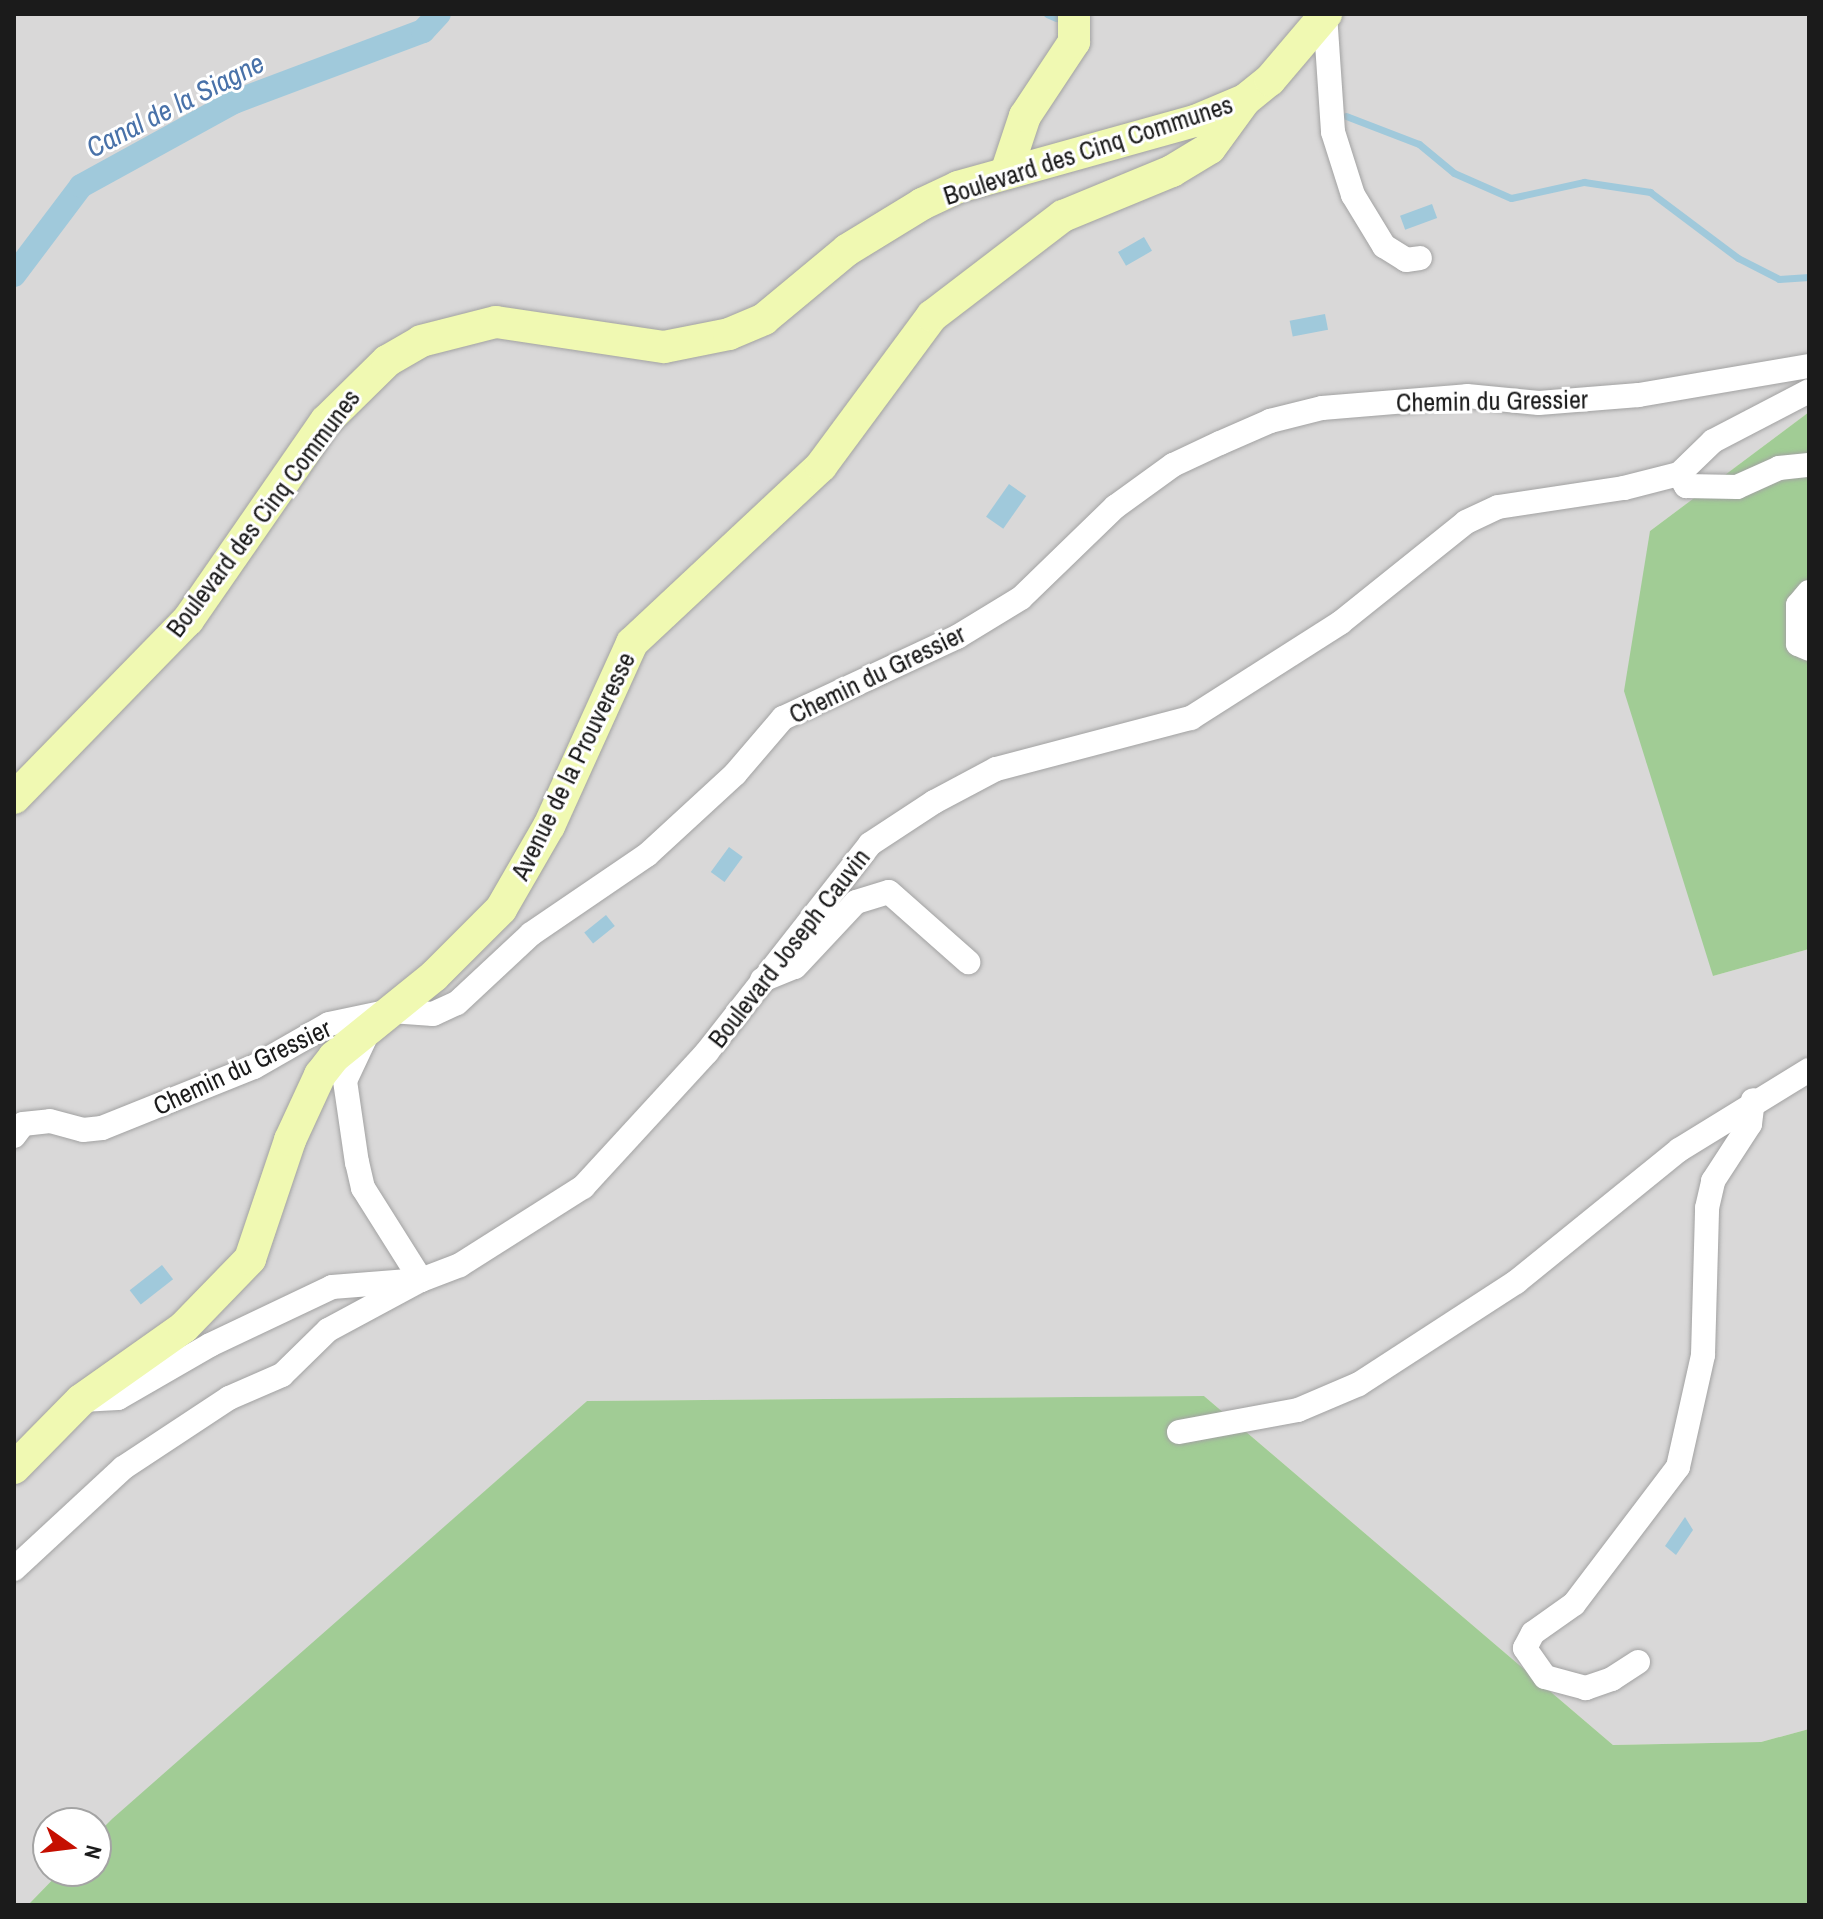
<!DOCTYPE html>
<html>
<head>
<meta charset="utf-8">
<style>
	body { margin:0 }
	#map { position:relative; width:1823px; height:1919px; overflow:hidden; background:#ede9e0; font-family:"Archivo Narrow",sans-serif }
	div>[style] { position:absolute }
	.residential>* { inset:0; background:#d9d8d8 }
	.forest>* { inset:0; background:#a1cc95 }
	.water>* { inset:0; background:#a0c9db; transform-origin:0 0 }
	.stream>* { height:7px; margin:-3.5px; padding:0 3.5px; transform-origin:3.5px; border-radius:3.5px; background:#a0c9db }
	.canal>* { height:24px; margin:-12px; padding:0 12px; transform-origin:12px; border-radius:12px; background:#a0c9db }
	.roads { filter:drop-shadow(0 0 2px #a2a2a2) drop-shadow(0 0 2px #a2a2a2) }
	.street>* { height:24px; margin:-12px; padding:0 12px; transform-origin:12px; border-radius:12px; background:#fff }
	.secondary>* { height:32px; margin:-16px; padding:0 16px; transform-origin:16px; border-radius:16px; background:#f0f9b2 }
	span { translate:-50% -50%; white-space:nowrap; text-align:center; line-height:1.15; -webkit-text-stroke:6px #fff; paint-order:stroke }
	.street-label { font-size:26px; color:#1b1b1b }
	.water-label { font-size:28px; color:#4972a9; font-style:italic }
	.frame { position:absolute; inset:0; border:16px solid #1b1b1b; pointer-events:none }
	.north { position:absolute; left:32px; top:1807px; width:80px; height:80px; box-sizing:border-box; background:#fff; border:2px solid #a4a4a4; border-radius:50%; rotate:104deg; font-size:22px; font-weight:700; line-height:32px; text-align:center; color:#1b1b1b }
	.north::after { content:''; display:block; margin:auto; width:28px; height:36px; background:#c50f01; clip-path:polygon(50% 0,100% 100%,50% 72%,0 100%) }
</style>
</head>
<body>
<div id="map">
	<div class="residential">
		<i style="clip-path:polygon(14px 14px,1809px 14px,1809px 412px,1650px 531px,1713px 976px,1809px 949px,1809px 1729px,1761px 1742px,1613px 1745px,1204px 1396px,587px 1401px,96px 1835px,96px 1823px,48px 1823px,48px 1871px,61px 1871px,28px 1905px,14px 1905px)"></i>
	</div>
	<div class="forest">
		<i style="clip-path:polygon(1809px 412px,1809px 949px,1713px 976px,1624px 691px,1650px 531px)"></i>
		<i style="clip-path:polygon(1204px 1396px,1613px 1745px,1761px 1742px,1809px 1729px,1809px 1905px,28px 1905px,61px 1871px,96px 1871px,96px 1835px,112px 1819px,587px 1401px)"></i>
	</div>
	<div class="water">
		<i style="left:1432px;top:204px;width:15px;height:34px;rotate:70deg"></i>
		<i style="left:1144px;top:237px;width:16px;height:30px;rotate:60deg"></i>
		<i style="left:1325px;top:314px;width:16px;height:36px;rotate:79deg"></i>
		<i style="left:1009px;top:484px;width:21px;height:40px;rotate:35deg"></i>
		<i style="left:729px;top:847px;width:17px;height:31px;rotate:36deg"></i>
		<i style="left:606px;top:915px;width:14px;height:28px;rotate:51deg"></i>
		<i style="left:162px;top:1265px;width:18px;height:41px;rotate:52deg"></i>
		<i style="clip-path:polygon(1685px 1517px,1693px 1530px,1676px 1555px,1665px 1546px)"></i>
	</div>
	<div class="stream">
		<i style="left:1047px;top:14px;width:10px;rotate:24deg"></i>
		<i style="left:1346px;top:116px;width:78px;rotate:21deg"></i>
		<i style="left:1419px;top:144px;width:45px;rotate:39.6deg"></i>
		<i style="left:1454px;top:173px;width:62px;rotate:23.7deg"></i>
		<i style="left:1511px;top:198px;width:75px;rotate:-12.4deg"></i>
		<i style="left:1584px;top:182px;width:67px;rotate:8.6deg"></i>
		<i style="left:1650px;top:192px;width:110px;rotate:36.9deg"></i>
		<i style="left:1738px;top:258px;width:46px;rotate:27.1deg"></i>
		<i style="left:1779px;top:279px;width:30px;rotate:-4deg"></i>
	</div>
	<div class="canal">
		<i style="left:14px;top:275px;width:111px;rotate:-53deg"></i>
		<i style="left:81px;top:186px;width:175px;rotate:-28.8deg"></i>
		<i style="left:234px;top:102px;width:202px;rotate:-20.6deg"></i>
		<i style="left:423px;top:31px;width:23px;rotate:-47deg"></i>
	</div>
	<div class="roads">
		<div class="street">
			<i style="left:1325px;top:14px;width:118px;rotate:86.1deg"></i>
			<i style="left:1333px;top:132px;width:66px;rotate:72.4deg"></i>
			<i style="left:1353px;top:195px;width:60px;rotate:58.7deg"></i>
			<i style="left:1384px;top:246px;width:26px;rotate:32deg"></i>
			<i style="left:1406px;top:260px;width:14px;rotate:-8deg"></i>
			<i style="left:1679px;top:474px;width:14px;rotate:60deg"></i>
			<i style="left:1686px;top:486px;width:51px;rotate:1.1deg"></i>
			<i style="left:1737px;top:487px;width:46px;rotate:-24.3deg"></i>
			<i style="left:1779px;top:468px;width:30px;rotate:-6deg"></i>
			<i style="left:1809px;top:592px;width:17px;rotate:130deg"></i>
			<i style="left:1798px;top:605px;width:39px;rotate:90deg"></i>
			<i style="left:1798px;top:644px;width:12px;rotate:24deg"></i>
			<i style="left:762px;top:980px;width:35px;rotate:-22deg"></i>
			<i style="left:795px;top:967px;width:89px;rotate:-46.8deg"></i>
			<i style="left:856px;top:902px;width:34px;rotate:-17deg"></i>
			<i style="left:889px;top:892px;width:106px;rotate:41.5deg"></i>
			<i style="left:14px;top:1136px;width:15px;rotate:-53deg"></i>
			<i style="left:23px;top:1124px;width:27px;rotate:-6deg"></i>
			<i style="left:50px;top:1121px;width:34px;rotate:15deg"></i>
			<i style="left:83px;top:1130px;width:19px;rotate:-6deg"></i>
			<i style="left:102px;top:1128px;width:164px;rotate:-21.9deg"></i>
			<i style="left:254px;top:1067px;width:86px;rotate:-29.8deg"></i>
			<i style="left:329px;top:1024px;width:63px;rotate:-11.8deg"></i>
			<i style="left:391px;top:1011px;width:42px;rotate:4.1deg"></i>
			<i style="left:433px;top:1014px;width:26px;rotate:-25deg"></i>
			<i style="left:457px;top:1003px;width:101px;rotate:-43deg"></i>
			<i style="left:531px;top:934px;width:140px;rotate:-34.3deg"></i>
			<i style="left:647px;top:855px;width:120px;rotate:-42.6deg"></i>
			<i style="left:735px;top:774px;width:74px;rotate:-49.4deg"></i>
			<i style="left:783px;top:718px;width:192px;rotate:-25deg"></i>
			<i style="left:957px;top:637px;width:75px;rotate:-31.4deg"></i>
			<i style="left:1021px;top:598px;width:131px;rotate:-44.1deg"></i>
			<i style="left:1115px;top:507px;width:72px;rotate:-35.9deg"></i>
			<i style="left:1173px;top:465px;width:52px;rotate:-25.1deg"></i>
			<i style="left:1220px;top:443px;width:55px;rotate:-23.7deg"></i>
			<i style="left:1270px;top:421px;width:54px;rotate:-14deg"></i>
			<i style="left:1322px;top:408px;width:145px;rotate:-4.7deg"></i>
			<i style="left:1467px;top:396px;width:72px;rotate:5.6deg"></i>
			<i style="left:1539px;top:403px;width:100px;rotate:-4.6deg"></i>
			<i style="left:1639px;top:395px;width:172px;rotate:-9.7deg"></i>
			<i style="left:81px;top:1400px;width:37px;rotate:-3deg"></i>
			<i style="left:118px;top:1398px;width:106px;rotate:-29.9deg"></i>
			<i style="left:210px;top:1345px;width:135px;rotate:-25.4deg"></i>
			<i style="left:332px;top:1287px;width:89px;rotate:-4.5deg"></i>
			<i style="left:421px;top:1280px;width:42px;rotate:-21deg"></i>
			<i style="left:460px;top:1265px;width:146px;rotate:-32.4deg"></i>
			<i style="left:583px;top:1187px;width:183px;rotate:-47.4deg"></i>
			<i style="left:707px;top:1052px;width:264px;rotate:-51.9deg"></i>
			<i style="left:870px;top:844px;width:77px;rotate:-33.3deg"></i>
			<i style="left:934px;top:802px;width:70px;rotate:-28deg"></i>
			<i style="left:996px;top:769px;width:202px;rotate:-14.7deg"></i>
			<i style="left:1191px;top:718px;width:177px;rotate:-32.5deg"></i>
			<i style="left:1340px;top:623px;width:161px;rotate:-38.7deg"></i>
			<i style="left:1466px;top:522px;width:35px;rotate:-25deg"></i>
			<i style="left:1498px;top:507px;width:127px;rotate:-8.6deg"></i>
			<i style="left:1624px;top:488px;width:57px;rotate:-14.3deg"></i>
			<i style="left:1679px;top:474px;width:47px;rotate:-44.1deg"></i>
			<i style="left:1713px;top:441px;width:108px;rotate:-27.5deg"></i>
			<i style="left:1179px;top:1432px;width:121px;rotate:-10.5deg"></i>
			<i style="left:1298px;top:1410px;width:66px;rotate:-23.1deg"></i>
			<i style="left:1359px;top:1384px;width:187px;rotate:-33deg"></i>
			<i style="left:1516px;top:1282px;width:210px;rotate:-39deg"></i>
			<i style="left:1679px;top:1150px;width:153px;rotate:-31.6deg"></i>
			<i style="left:14px;top:1569px;width:149px;rotate:-42.8deg"></i>
			<i style="left:123px;top:1468px;width:127px;rotate:-33.4deg"></i>
			<i style="left:229px;top:1398px;width:58px;rotate:-23.5deg"></i>
			<i style="left:282px;top:1375px;width:64px;rotate:-44.4deg"></i>
			<i style="left:328px;top:1330px;width:106px;rotate:-28.3deg"></i>
			<i style="left:421px;top:1280px;width:109px;rotate:-122.2deg"></i>
			<i style="left:363px;top:1188px;width:26px;rotate:-103deg"></i>
			<i style="left:357px;top:1163px;width:83px;rotate:-98.3deg"></i>
			<i style="left:345px;top:1081px;width:54px;rotate:-64.9deg"></i>
			<i style="left:1638px;top:1662px;width:31px;rotate:147deg"></i>
			<i style="left:1612px;top:1679px;width:28px;rotate:161deg"></i>
			<i style="left:1586px;top:1688px;width:42px;rotate:-165deg"></i>
			<i style="left:1545px;top:1677px;width:35px;rotate:-125deg"></i>
			<i style="left:1525px;top:1648px;width:17px;rotate:-62deg"></i>
			<i style="left:1533px;top:1633px;width:50px;rotate:-35.3deg"></i>
			<i style="left:1574px;top:1604px;width:172px;rotate:-52.8deg"></i>
			<i style="left:1678px;top:1467px;width:115px;rotate:-77.4deg"></i>
			<i style="left:1703px;top:1355px;width:147px;rotate:-88.4deg"></i>
			<i style="left:1707px;top:1208px;width:28px;rotate:-77deg"></i>
			<i style="left:1713px;top:1181px;width:68px;rotate:-57deg"></i>
			<i style="left:1750px;top:1124px;width:24px;rotate:-83deg"></i>
		</div>
		<div class="secondary">
			<i style="left:1006px;top:173px;width:60px;rotate:-71.6deg"></i>
			<i style="left:1025px;top:116px;width:89px;rotate:-56.5deg"></i>
			<i style="left:1074px;top:42px;width:28px;rotate:-90deg"></i>
			<i style="left:14px;top:798px;width:249px;rotate:-45.7deg"></i>
			<i style="left:188px;top:620px;width:242px;rotate:-55.3deg"></i>
			<i style="left:326px;top:421px;width:86px;rotate:-44.5deg"></i>
			<i style="left:387px;top:361px;width:39px;rotate:-30deg"></i>
			<i style="left:421px;top:341px;width:77px;rotate:-14.2deg"></i>
			<i style="left:496px;top:322px;width:170px;rotate:8.5deg"></i>
			<i style="left:664px;top:347px;width:66px;rotate:-11.3deg"></i>
			<i style="left:729px;top:334px;width:38px;rotate:-23deg"></i>
			<i style="left:764px;top:319px;width:108px;rotate:-39.7deg"></i>
			<i style="left:847px;top:250px;width:88px;rotate:-31.5deg"></i>
			<i style="left:922px;top:204px;width:40px;rotate:-25deg"></i>
			<i style="left:958px;top:187px;width:246px;rotate:-15.6deg"></i>
			<i style="left:1195px;top:121px;width:54px;rotate:-22.8deg"></i>
			<i style="left:1245px;top:100px;width:32px;rotate:-39deg"></i>
			<i style="left:1270px;top:80px;width:87px;rotate:-49.7deg"></i>
			<i style="left:14px;top:1468px;width:95px;rotate:-45.4deg"></i>
			<i style="left:81px;top:1400px;width:126px;rotate:-35.3deg"></i>
			<i style="left:184px;top:1327px;width:95px;rotate:-45.9deg"></i>
			<i style="left:250px;top:1259px;width:126px;rotate:-71.4deg"></i>
			<i style="left:290px;top:1140px;width:72px;rotate:-65.2deg"></i>
			<i style="left:320px;top:1075px;width:23px;rotate:-52deg"></i>
			<i style="left:334px;top:1057px;width:129px;rotate:-39deg"></i>
			<i style="left:434px;top:976px;width:95px;rotate:-45deg"></i>
			<i style="left:501px;top:909px;width:96px;rotate:-60deg"></i>
			<i style="left:549px;top:826px;width:201px;rotate:-65.6deg"></i>
			<i style="left:632px;top:643px;width:259px;rotate:-43.1deg"></i>
			<i style="left:821px;top:466px;width:187px;rotate:-53.5deg"></i>
			<i style="left:932px;top:316px;width:165px;rotate:-37.4deg"></i>
			<i style="left:1063px;top:216px;width:118px;rotate:-22.4deg"></i>
			<i style="left:1172px;top:171px;width:44px;rotate:-31.2deg"></i>
			<i style="left:1210px;top:148px;width:59px;rotate:-53.9deg"></i>
		</div>
	</div>
	<div class="street-label">
		<span style="left:1088px;top:150px;rotate:-18deg">Boulevard des Cinq Communes</span>
		<span style="left:1492px;top:401px;rotate:-1deg">Chemin du Gressier</span>
		<span style="left:263px;top:513px;rotate:-53deg">Boulevard des Cinq Communes</span>
		<span style="left:877px;top:674px;rotate:-26deg">Chemin du Gressier</span>
		<span style="left:573px;top:766px;rotate:-64deg">Avenue de la Prouveresse</span>
		<span style="left:789px;top:948px;rotate:-52deg">Boulevard Joseph Cauvin</span>
		<span style="left:242px;top:1067px;rotate:-25deg">Chemin du Gressier</span>
	</div>
	<div class="water-label">
		<span style="left:175px;top:105px;rotate:-27deg">Canal de la Siagne</span>
	</div>
	<div class="frame"></div>
	<div class="north">N</div>
</div>
</body>
</html>
